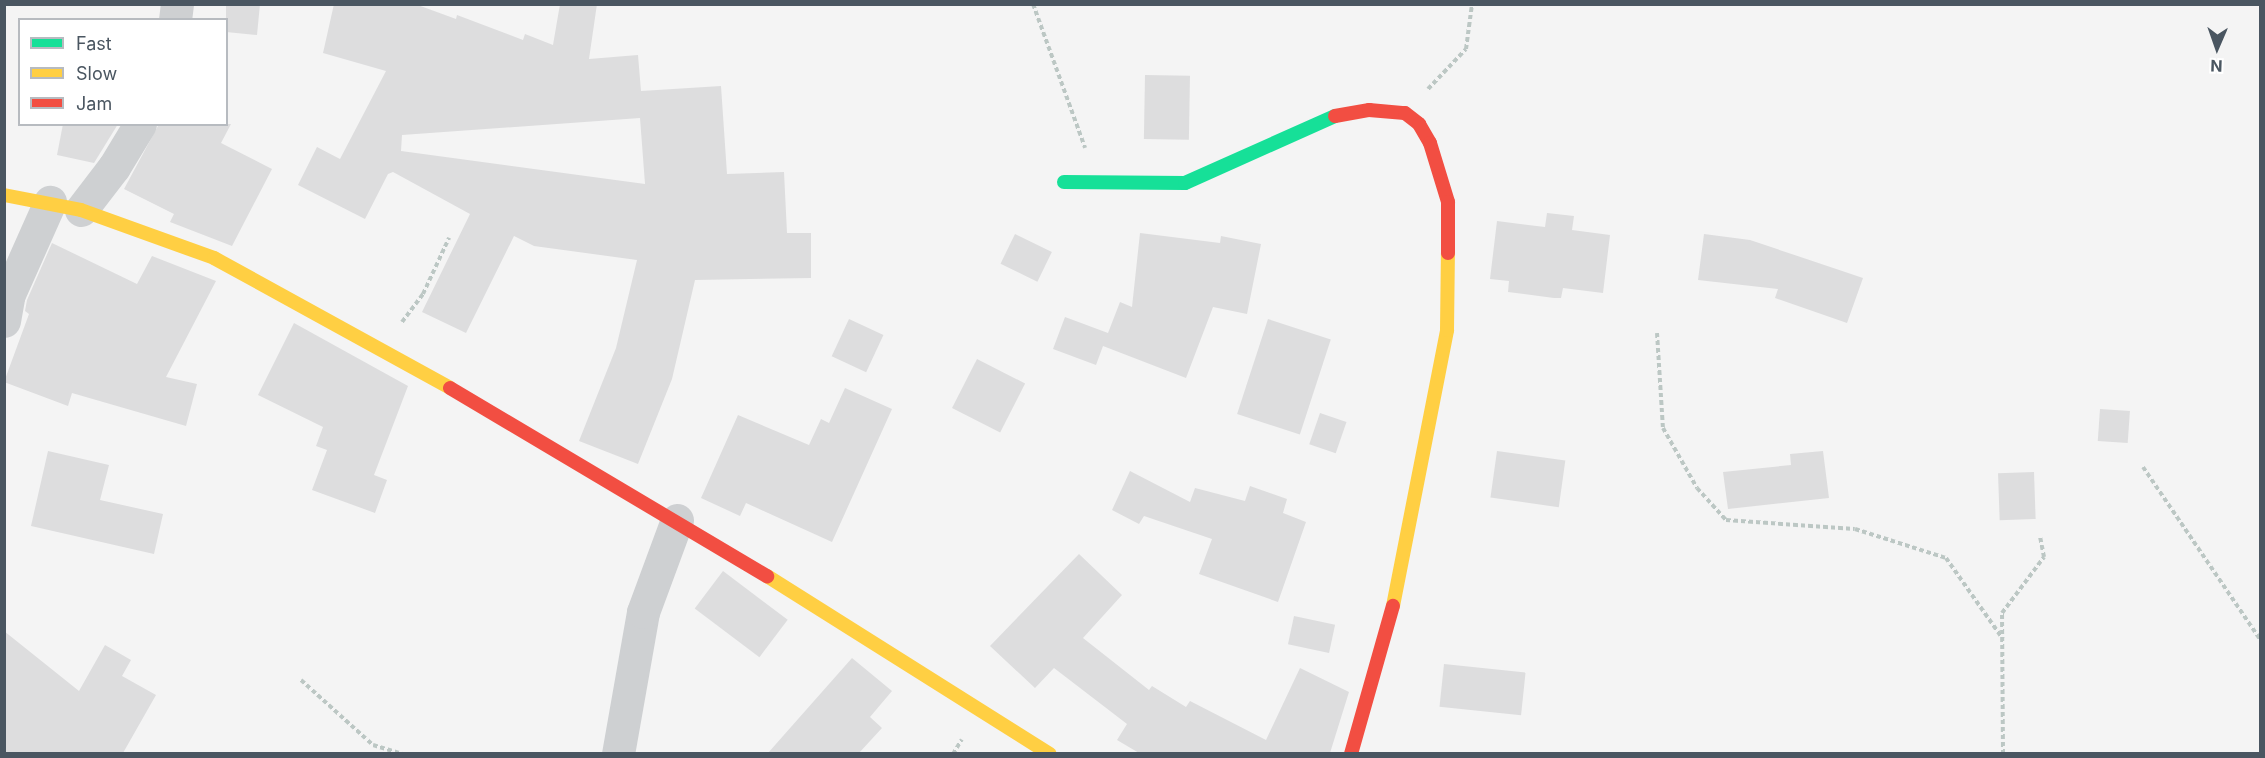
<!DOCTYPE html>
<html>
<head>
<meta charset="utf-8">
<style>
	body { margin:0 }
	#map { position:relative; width:2265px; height:758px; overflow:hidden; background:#f4f4f4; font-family:Inter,sans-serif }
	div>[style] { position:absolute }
	.building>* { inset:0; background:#ddddde; transform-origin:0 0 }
	.path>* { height:4px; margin-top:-2px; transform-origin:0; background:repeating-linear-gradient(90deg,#bcc7c4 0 4.5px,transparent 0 7.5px) }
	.street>* { height:33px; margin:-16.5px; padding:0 16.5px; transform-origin:16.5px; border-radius:16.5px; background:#ced0d2 }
	.fast>* { height:14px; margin:-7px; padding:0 7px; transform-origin:7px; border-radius:7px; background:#16e098 }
	.slow>* { height:14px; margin:-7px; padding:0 7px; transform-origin:7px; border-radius:7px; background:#ffcf43 }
	.jam>* { height:14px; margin:-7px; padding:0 7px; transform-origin:7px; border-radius:7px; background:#f24e42 }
	span { translate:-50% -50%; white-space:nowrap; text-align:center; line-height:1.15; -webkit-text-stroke:5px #fff; paint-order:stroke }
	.frame { position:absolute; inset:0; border:6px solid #4a5661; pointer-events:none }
	.legend { position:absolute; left:18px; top:18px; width:210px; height:108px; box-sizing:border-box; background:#fff; border:2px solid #b7bbc0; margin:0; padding:8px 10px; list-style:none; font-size:18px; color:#4a5661 }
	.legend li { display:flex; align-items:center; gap:12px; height:30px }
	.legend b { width:30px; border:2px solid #b7bbc0 }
	.north { position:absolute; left:2187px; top:18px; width:60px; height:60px; -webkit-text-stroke:4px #fff; paint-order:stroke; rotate:182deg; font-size:16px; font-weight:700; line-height:24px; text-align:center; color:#4a5661 }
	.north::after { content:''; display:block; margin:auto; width:21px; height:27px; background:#4a5661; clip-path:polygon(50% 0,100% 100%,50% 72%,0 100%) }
</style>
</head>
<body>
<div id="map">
	<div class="building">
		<i style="clip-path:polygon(226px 4px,260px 4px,257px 35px,226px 32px)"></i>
		<i style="clip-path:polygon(evenodd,334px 4px,415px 4px,456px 19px,457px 15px,523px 40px,525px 34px,553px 45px,560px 4px,597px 4px,589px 59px,638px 55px,641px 91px,721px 86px,727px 174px,784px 172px,787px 233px,811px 233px,811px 278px,695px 280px,672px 379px,638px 464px,579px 441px,616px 348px,637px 260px,534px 246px,514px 236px,466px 333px,422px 312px,470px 214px,393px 172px,388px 174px,365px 219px,298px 185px,317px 147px,340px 159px,386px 71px,323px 53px,334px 4px,640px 118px,645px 184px,401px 151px,402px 135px,640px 118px)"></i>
		<i style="left:1145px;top:75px;width:45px;height:64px;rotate:1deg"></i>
		<i style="clip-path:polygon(63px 124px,118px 124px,94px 163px,57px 155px)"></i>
		<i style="clip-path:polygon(159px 124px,231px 124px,221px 143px,272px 169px,232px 246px,170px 222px,174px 214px,124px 189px)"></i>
		<i style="clip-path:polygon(1547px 213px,1574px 216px,1572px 230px,1610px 235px,1603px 293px,1563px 288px,1561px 298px,1554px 298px,1508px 292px,1509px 281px,1490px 279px,1497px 221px,1545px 227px)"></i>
		<i style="clip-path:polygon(1140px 233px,1220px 243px,1221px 236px,1261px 244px,1247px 314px,1213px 307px,1186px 378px,1103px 346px,1096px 365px,1053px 349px,1065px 317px,1108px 333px,1120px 302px,1132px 307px)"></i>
		<i style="left:1015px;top:234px;width:41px;height:33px;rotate:26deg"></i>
		<i style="clip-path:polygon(1704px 234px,1750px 240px,1863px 278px,1847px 323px,1775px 298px,1778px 289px,1698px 280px)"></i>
		<i style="clip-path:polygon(52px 243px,137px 284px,152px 256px,216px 281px,166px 377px,197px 384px,186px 426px,72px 393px,68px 406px,4px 382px,29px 314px,25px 311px,27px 300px)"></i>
		<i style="left:849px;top:319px;width:38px;height:41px;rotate:25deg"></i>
		<i style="left:1268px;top:319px;width:66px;height:100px;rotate:18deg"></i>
		<i style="clip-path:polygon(294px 323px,408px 386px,374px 475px,387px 480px,375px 513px,312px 490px,327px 450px,316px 446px,323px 427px,258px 395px)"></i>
		<i style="left:977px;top:359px;width:54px;height:55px;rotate:27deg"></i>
		<i style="clip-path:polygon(845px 388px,892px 409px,832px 542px,746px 503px,740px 516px,701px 498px,738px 415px,809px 445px,821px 419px,829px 423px)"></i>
		<i style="left:2100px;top:409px;width:30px;height:32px;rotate:4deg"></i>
		<i style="left:1320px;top:413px;width:28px;height:33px;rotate:19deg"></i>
		<i style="clip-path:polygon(48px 451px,109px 465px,100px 500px,163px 514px,154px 554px,31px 526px)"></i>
		<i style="left:1497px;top:451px;width:69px;height:47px;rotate:8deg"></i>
		<i style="clip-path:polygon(1823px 451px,1829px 498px,1728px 509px,1723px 472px,1791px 465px,1790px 454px)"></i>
		<i style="clip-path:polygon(1130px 471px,1190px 502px,1195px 488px,1245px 501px,1250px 486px,1287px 499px,1283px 513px,1306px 522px,1278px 602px,1199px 574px,1212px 539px,1144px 516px,1139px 524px,1112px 510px)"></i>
		<i style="left:2034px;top:472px;width:47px;height:36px;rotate:88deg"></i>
		<i style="clip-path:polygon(1079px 554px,1122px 595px,1083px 638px,1149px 690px,1152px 686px,1186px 707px,1190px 701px,1266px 740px,1300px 668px,1349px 692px,1330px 753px,1139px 753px,1117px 740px,1127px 724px,1054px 668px,1035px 688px,990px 646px)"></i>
		<i style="left:723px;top:571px;width:81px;height:47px;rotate:37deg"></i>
		<i style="left:1294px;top:616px;width:42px;height:29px;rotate:12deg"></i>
		<i style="clip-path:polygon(4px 631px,79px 691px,105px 645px,131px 660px,122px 676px,156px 695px,123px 753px,4px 753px)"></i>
		<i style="clip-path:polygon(852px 658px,892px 691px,870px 717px,882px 728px,859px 753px,768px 753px)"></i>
		<i style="left:1444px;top:664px;width:82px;height:43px;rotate:6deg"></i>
	</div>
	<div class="path">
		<i style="left:1033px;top:4px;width:153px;rotate:70.1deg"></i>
		<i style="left:1428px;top:89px;width:55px;rotate:-46.5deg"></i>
		<i style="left:1466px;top:49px;width:45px;rotate:-82.4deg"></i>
		<i style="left:402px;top:322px;width:35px;rotate:-53deg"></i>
		<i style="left:423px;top:294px;width:62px;rotate:-65.1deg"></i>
		<i style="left:1657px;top:333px;width:95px;rotate:86.4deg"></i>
		<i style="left:1663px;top:428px;width:69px;rotate:60.5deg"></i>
		<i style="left:1697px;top:488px;width:43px;rotate:47.8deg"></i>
		<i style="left:1726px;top:520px;width:129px;rotate:4deg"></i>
		<i style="left:1855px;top:529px;width:96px;rotate:17.7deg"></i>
		<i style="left:1946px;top:558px;width:99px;rotate:54.9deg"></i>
		<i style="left:2143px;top:467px;width:208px;rotate:55.8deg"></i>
		<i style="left:301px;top:680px;width:97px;rotate:42.1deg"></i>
		<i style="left:373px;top:745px;width:30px;rotate:17deg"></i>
		<i style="left:953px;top:754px;width:17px;rotate:-59deg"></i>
		<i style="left:2003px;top:754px;width:141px;rotate:-90.4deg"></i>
		<i style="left:2002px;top:613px;width:70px;rotate:-53.1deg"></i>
		<i style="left:2044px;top:557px;width:21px;rotate:-101deg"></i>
	</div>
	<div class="street">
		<i style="left:175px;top:20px;width:16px;rotate:-83deg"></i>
		<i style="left:81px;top:210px;width:54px;rotate:-52.5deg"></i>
		<i style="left:114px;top:167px;width:50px;rotate:-58.8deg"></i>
		<i style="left:4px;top:321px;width:27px;rotate:-80deg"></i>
		<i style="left:9px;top:294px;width:101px;rotate:-66deg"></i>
		<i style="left:618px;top:754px;width:144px;rotate:-80deg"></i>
		<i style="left:643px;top:612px;width:98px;rotate:-69.7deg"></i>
	</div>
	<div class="fast">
		<i style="left:1064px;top:182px;width:121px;rotate:0.5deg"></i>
		<i style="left:1185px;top:183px;width:164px;rotate:-24.1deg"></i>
	</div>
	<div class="slow">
		<i style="left:4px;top:195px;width:78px;rotate:11deg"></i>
		<i style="left:81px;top:210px;width:141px;rotate:19.8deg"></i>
		<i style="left:214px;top:258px;width:269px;rotate:28.8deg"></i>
		<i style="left:767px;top:576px;width:334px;rotate:32.2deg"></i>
		<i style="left:1393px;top:606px;width:281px;rotate:-78.9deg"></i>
		<i style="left:1447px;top:330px;width:77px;rotate:-89.3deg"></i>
	</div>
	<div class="jam">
		<i style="left:1335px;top:116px;width:35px;rotate:-10deg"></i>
		<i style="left:1369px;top:110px;width:36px;rotate:5deg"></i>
		<i style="left:1405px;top:113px;width:18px;rotate:38deg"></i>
		<i style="left:1419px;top:124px;width:22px;rotate:60deg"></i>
		<i style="left:1430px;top:143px;width:62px;rotate:73deg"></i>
		<i style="left:1448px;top:202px;width:51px;rotate:90deg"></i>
		<i style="left:450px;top:388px;width:369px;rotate:30.7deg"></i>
		<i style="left:1351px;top:754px;width:154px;rotate:-74.2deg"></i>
	</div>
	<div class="frame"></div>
	<ul class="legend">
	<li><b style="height:8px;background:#16e098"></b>Fast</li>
	<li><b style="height:8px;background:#ffcf43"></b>Slow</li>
	<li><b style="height:8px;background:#f24e42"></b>Jam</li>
	</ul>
	<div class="north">N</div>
</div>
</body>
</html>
